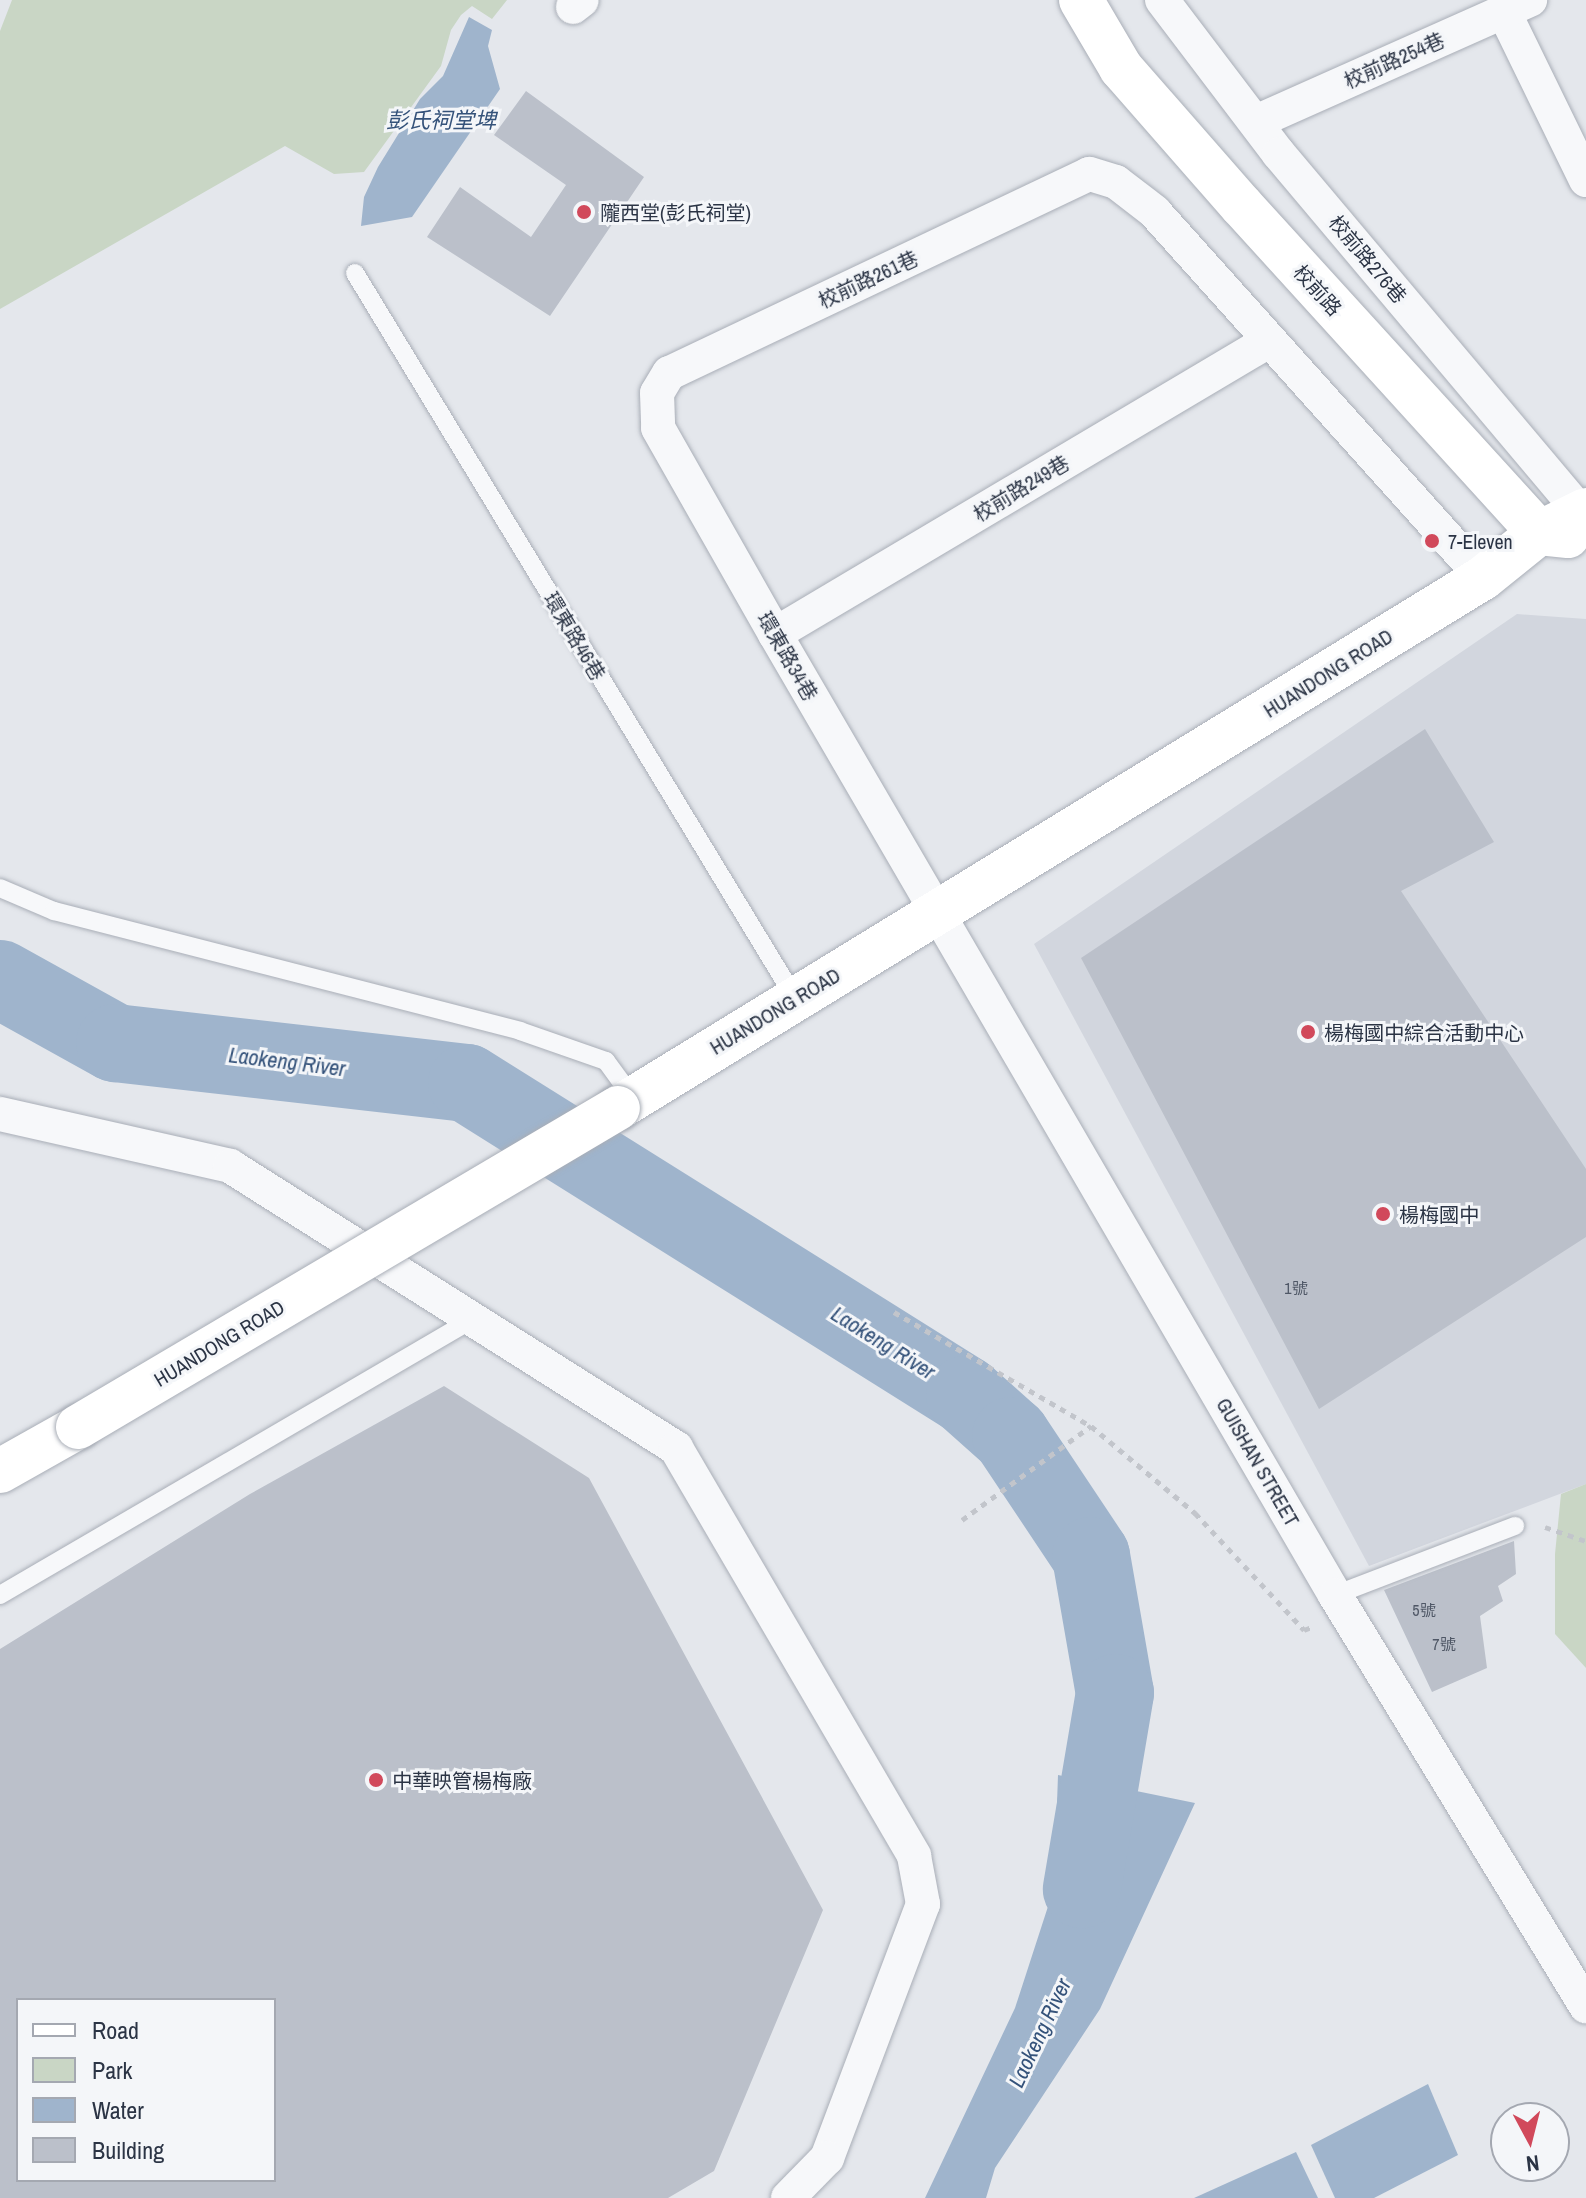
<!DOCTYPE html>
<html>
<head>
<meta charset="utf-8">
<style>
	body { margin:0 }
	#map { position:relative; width:1586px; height:2198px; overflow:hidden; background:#e4e7ec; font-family:"Archivo Narrow","Noto Sans TC",sans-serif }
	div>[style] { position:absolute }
	.built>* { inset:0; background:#d2d6de }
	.green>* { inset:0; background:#c9d6c5 }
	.water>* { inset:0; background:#9fb4cc }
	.river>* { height:78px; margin:-39px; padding:0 39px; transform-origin:39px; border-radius:39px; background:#9fb4cc }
	.building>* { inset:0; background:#bbc0ca }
	.path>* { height:5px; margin-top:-2.5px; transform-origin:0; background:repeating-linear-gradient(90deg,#c2c5cb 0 6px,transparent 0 12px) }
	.roads { filter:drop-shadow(0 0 2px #a9aeb7) drop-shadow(0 0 2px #a9aeb7) }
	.lane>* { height:18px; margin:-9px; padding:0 9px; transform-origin:9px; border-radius:9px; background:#f7f8fa }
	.street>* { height:34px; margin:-17px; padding:0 17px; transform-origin:17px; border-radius:17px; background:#f7f8fa }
	.secondary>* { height:44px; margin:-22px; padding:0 22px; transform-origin:22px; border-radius:22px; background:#fff }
	.bridges { filter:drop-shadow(0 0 2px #a9aeb7) drop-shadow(0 0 2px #a9aeb7) }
	.secondary-bridge>* { height:44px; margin:-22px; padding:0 22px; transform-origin:22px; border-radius:22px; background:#fff }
	.dots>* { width:22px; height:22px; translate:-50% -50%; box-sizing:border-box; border:4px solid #f4f6f9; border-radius:50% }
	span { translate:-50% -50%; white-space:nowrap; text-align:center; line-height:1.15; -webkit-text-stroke:6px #f4f6f9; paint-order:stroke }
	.number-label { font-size:16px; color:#4f5766 }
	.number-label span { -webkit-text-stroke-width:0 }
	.street-label { font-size:20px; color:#2b3445 }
	.poi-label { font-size:20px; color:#2b3445 }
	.left { translate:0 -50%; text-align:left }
	.water-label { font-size:22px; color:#34527a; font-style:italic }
	.legend { position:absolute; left:16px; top:1998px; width:260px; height:184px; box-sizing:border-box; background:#f4f6f9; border:2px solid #a4a8b1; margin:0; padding:10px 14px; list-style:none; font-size:24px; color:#2b3445 }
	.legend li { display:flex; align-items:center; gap:16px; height:40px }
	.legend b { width:40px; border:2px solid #a4a8b1 }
	.north { position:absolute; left:1490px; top:2102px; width:80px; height:80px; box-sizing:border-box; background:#f4f6f9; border:2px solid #a4a8b1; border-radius:50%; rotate:173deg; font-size:22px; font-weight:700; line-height:32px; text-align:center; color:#2b3445 }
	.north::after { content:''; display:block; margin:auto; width:28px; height:36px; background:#d1495b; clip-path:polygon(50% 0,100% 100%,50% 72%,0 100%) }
</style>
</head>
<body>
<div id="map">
	<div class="built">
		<i style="clip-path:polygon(1517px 614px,1586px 619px,1586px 1484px,1369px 1566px,1034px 944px)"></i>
	</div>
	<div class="green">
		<i style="clip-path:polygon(12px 0,507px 0,492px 19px,472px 6px,461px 15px,451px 30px,441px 66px,364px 172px,334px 174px,285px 146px,0 309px,0 31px)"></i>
		<i style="clip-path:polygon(1586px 1484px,1586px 1668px,1555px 1634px,1555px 1554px,1561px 1494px)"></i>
	</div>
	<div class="water">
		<i style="clip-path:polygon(469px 17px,492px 30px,488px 46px,500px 89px,412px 217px,361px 226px,364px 197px,378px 167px,420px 99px,443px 76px)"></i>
		<i style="clip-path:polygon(1058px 1775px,1195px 1803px,1100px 2009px,995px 2168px,986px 2198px,925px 2198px,1015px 2008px,1054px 1888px)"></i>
		<i style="clip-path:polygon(1428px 2084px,1458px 2155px,1374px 2198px,1335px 2198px,1311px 2145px)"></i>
		<i style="clip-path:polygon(1296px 2152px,1318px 2198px,1194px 2198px)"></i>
	</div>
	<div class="river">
		<i style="left:0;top:979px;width:132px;rotate:29.1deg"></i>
		<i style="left:115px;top:1043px;width:354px;rotate:6.5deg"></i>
		<i style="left:467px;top:1083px;width:588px;rotate:32.07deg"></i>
		<i style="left:965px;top:1395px;width:62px;rotate:41.7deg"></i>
		<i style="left:1011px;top:1436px;width:144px;rotate:56.3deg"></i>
		<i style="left:1091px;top:1556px;width:139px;rotate:80.1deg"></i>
		<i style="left:1115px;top:1693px;width:199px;rotate:99.6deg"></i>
	</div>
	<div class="building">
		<i style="clip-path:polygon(526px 91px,644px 177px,550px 316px,427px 237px,460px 187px,531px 237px,566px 185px,494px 135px)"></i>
		<i style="clip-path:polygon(1425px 729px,1494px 842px,1401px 891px,1586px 1169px,1586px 1237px,1319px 1409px,1081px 958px)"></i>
		<i style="clip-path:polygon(evenodd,444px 1386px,589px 1478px,823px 1910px,714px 2171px,668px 2198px,0 2198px,0 1649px,250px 1494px,444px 1386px,18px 2000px,274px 2000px,274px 2180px,18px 2180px,18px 2000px)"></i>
		<i style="clip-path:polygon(1514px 1541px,1516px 1574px,1498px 1586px,1503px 1601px,1480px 1616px,1487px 1668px,1432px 1692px,1384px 1590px)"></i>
	</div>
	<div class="path">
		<i style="left:894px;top:1312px;width:228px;rotate:30.1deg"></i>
		<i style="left:1091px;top:1426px;width:136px;rotate:39.9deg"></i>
		<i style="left:1195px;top:1513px;width:160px;rotate:47deg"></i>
		<i style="left:1304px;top:1630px;width:9px;rotate:-21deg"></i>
		<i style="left:962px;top:1520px;width:160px;rotate:-36.1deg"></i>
		<i style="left:1545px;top:1527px;width:43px;rotate:18.9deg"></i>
	</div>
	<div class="roads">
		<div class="lane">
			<i style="left:355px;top:273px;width:848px;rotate:58.75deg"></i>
			<i style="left:0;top:888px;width:59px;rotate:23.1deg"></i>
			<i style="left:54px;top:911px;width:481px;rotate:14.4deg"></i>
			<i style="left:520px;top:1031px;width:91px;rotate:19.2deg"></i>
			<i style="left:606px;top:1061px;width:46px;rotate:53.9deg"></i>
			<i style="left:0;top:1595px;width:548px;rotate:-30.26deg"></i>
			<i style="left:1335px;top:1595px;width:193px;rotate:-21deg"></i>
		</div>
		<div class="street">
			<i style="left:1162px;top:0;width:193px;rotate:52.8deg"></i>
			<i style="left:1279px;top:154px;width:469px;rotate:49.9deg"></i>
			<i style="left:573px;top:7px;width:11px;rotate:-38deg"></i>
			<i style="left:1504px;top:12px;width:187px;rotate:64deg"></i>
			<i style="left:1258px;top:121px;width:298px;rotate:-24deg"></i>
			<i style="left:1483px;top:578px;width:491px;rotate:-131.9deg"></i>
			<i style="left:1155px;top:212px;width:49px;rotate:-142.4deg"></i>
			<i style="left:1116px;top:182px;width:28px;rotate:-163deg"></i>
			<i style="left:1089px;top:174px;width:465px;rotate:154.6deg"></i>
			<i style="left:669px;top:373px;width:23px;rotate:121deg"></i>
			<i style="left:657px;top:393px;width:35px;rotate:88deg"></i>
			<i style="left:658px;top:428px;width:237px;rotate:60.4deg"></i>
			<i style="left:775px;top:634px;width:1112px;rotate:59.77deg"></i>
			<i style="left:1335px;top:1595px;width:482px;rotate:58.6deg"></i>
			<i style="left:775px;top:634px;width:572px;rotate:-30.69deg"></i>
			<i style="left:0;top:1114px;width:236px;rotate:12.7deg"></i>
			<i style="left:230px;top:1166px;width:528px;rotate:32.3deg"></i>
			<i style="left:676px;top:1448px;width:472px;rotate:59.7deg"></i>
			<i style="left:914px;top:1856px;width:49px;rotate:79.4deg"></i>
			<i style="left:923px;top:1904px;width:272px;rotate:110.7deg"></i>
			<i style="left:827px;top:2158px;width:56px;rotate:134.3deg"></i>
		</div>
		<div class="secondary">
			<i style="left:1081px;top:0;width:79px;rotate:59.5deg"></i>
			<i style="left:1121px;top:68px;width:182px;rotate:48.8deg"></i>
			<i style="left:1241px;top:205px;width:443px;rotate:47.7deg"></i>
			<i style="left:1539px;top:533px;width:29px;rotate:6deg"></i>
			<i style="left:618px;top:1108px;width:1014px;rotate:-31.5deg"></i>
			<i style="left:1483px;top:578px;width:72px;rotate:-38.8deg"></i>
			<i style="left:1539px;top:533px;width:52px;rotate:-26.1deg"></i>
			<i style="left:0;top:1471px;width:90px;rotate:-29.4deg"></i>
		</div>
	</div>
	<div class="bridges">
		<div class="secondary-bridge">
			<i style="left:78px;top:1427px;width:627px;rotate:-30.57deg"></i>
		</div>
	</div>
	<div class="dots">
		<i style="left:584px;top:212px;background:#d1495b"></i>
		<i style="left:1432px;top:541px;background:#d1495b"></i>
		<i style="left:1308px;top:1032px;background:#d1495b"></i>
		<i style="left:1383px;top:1214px;background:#d1495b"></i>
		<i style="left:376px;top:1780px;background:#d1495b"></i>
	</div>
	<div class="number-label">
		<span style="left:1296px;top:1288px">1號</span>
		<span style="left:1424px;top:1610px">5號</span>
		<span style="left:1444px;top:1644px">7號</span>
	</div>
	<div class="street-label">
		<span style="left:1394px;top:60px;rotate:-24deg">校前路254巷</span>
		<span style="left:1368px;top:259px;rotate:50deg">校前路276巷</span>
		<span style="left:868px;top:279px;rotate:-25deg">校前路261巷</span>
		<span style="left:1318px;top:290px;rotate:48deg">校前路</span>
		<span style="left:1021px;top:488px;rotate:-31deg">校前路249巷</span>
		<span style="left:575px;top:636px;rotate:59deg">環東路46巷</span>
		<span style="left:788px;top:656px;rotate:60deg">環東路34巷</span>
		<span style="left:1328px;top:673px;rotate:-32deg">HUANDONG ROAD</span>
		<span style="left:775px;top:1011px;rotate:-31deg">HUANDONG ROAD</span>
		<span style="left:219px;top:1343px;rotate:-31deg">HUANDONG ROAD</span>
		<span style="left:1258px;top:1462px;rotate:60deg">GUISHAN STREET</span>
	</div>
	<div class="poi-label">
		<span class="left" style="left:600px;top:212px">隴西堂(彭氏祠堂)</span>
		<span class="left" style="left:1448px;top:541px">7-Eleven</span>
		<span class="left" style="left:1324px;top:1032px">楊梅國中綜合活動中心</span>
		<span class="left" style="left:1399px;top:1214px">楊梅國中</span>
		<span class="left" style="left:392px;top:1780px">中華映管楊梅廠</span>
	</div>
	<div class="water-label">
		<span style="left:441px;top:121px">彭氏祠堂埤</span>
		<span style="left:287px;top:1062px;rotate:7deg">Laokeng River</span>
		<span style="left:883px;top:1343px;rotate:32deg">Laokeng River</span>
		<span style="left:1040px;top:2033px;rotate:-65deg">Laokeng River</span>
	</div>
	<ul class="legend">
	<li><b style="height:10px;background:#fff"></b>Road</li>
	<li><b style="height:22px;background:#c9d6c5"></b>Park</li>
	<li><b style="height:22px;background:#9fb4cc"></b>Water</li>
	<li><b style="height:22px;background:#bbc0ca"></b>Building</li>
	</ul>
	<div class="north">N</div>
</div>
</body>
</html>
